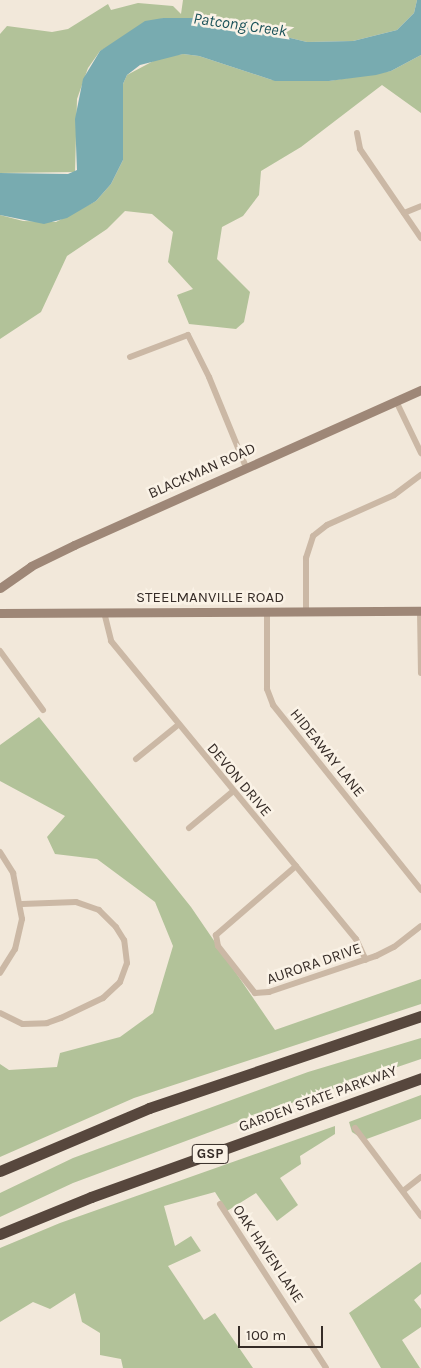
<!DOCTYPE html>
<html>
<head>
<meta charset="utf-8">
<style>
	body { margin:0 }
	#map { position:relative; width:421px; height:1368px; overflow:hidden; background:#f2e8da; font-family:Karla,sans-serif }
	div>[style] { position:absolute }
	.green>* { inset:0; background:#b2c299 }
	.water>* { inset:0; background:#78abb0 }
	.minor>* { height:6px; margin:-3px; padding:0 3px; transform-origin:3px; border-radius:3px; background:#cbb8a5 }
	.secondary>* { height:9px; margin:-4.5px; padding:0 4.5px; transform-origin:4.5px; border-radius:4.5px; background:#9e8777 }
	.motorway>* { height:11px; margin:-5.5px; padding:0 5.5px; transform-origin:5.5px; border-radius:5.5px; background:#57473d }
	span { translate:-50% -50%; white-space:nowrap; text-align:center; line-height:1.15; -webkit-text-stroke:5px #faf2e6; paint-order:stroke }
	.shield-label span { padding:1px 4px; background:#faf2e6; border:1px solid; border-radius:4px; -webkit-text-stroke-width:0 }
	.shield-label { font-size:14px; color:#362c27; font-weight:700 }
	.street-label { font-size:15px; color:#362c27 }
	.water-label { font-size:16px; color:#1b5259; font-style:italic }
	.scale { position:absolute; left:238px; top:1326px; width:85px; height:22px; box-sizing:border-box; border:2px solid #362c27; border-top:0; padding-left:6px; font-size:15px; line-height:18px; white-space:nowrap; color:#362c27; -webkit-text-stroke:4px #faf2e6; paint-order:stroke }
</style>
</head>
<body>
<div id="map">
	<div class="green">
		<i style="clip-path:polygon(183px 0,417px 0,414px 13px,397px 30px,353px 41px,307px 42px,208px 18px,163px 18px,100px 51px,88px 68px,77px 99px,75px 172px,0 173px,0 34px,7px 26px,52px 32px,68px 29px,108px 4px,111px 10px,138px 3px,173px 6px,181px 14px)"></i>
		<i style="clip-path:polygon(183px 54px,199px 56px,272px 80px,329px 81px,391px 71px,421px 55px,421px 113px,382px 85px,301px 147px,261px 171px,259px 195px,243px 216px,222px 227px,217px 259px,250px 292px,244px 322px,236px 329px,189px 324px,177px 295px,193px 289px,168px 262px,173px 232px,152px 214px,125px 211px,107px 229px,67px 256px,41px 312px,0 339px,0 215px,23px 221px,56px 222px,96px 201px,111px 184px,123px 160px,123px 84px,127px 75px,159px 58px)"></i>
		<i style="clip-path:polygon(39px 717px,191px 907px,275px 1030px,421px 979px,421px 1004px,134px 1098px,0 1157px,0 1064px,9px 1070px,57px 1067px,60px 1053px,120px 1037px,153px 1013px,173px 946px,155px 902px,97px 859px,55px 854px,47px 837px,65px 816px,0 781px,0 745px)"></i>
		<i style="clip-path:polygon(421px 1038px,421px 1059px,253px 1116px,73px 1183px,0 1217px,0 1193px,73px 1158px,308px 1072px)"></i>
		<i style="clip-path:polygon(421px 1095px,421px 1119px,364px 1140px,352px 1132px,349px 1122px)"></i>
		<i style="clip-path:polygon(335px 1126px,335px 1134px,300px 1156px,301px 1164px,280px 1178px,298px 1205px,277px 1221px,256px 1193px,227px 1211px,215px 1192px,164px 1206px,175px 1246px,191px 1236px,201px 1251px,168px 1266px,204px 1320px,215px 1313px,253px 1368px,123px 1368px,121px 1359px,100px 1355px,100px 1333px,82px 1322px,75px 1293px,50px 1309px,33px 1302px,0 1322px,0 1248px,60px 1223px)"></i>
		<i style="clip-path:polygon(421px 1262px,421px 1294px,414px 1300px,421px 1309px,421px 1327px,402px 1340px,420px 1368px,381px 1368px,349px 1313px)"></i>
	</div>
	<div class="water">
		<i style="clip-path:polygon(417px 0,421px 0,421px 55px,391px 71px,376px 75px,329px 81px,275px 81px,199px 56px,183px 54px,140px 65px,127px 75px,123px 84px,123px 160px,111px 184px,96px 201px,67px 218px,44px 224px,0 215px,0 173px,68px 174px,77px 170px,75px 119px,83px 79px,100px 51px,145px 21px,163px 18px,208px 18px,307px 42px,353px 41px,397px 30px,414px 13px)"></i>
	</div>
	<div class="minor">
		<i style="left:357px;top:133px;width:16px;rotate:79deg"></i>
		<i style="left:360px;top:149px;width:108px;rotate:55.6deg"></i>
		<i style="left:404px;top:213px;width:18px;rotate:-22deg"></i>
		<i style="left:130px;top:357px;width:62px;rotate:-20.8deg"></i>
		<i style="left:188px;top:335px;width:47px;rotate:63.4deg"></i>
		<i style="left:209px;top:377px;width:97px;rotate:67.7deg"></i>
		<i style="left:396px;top:401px;width:58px;rotate:64.3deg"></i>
		<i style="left:420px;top:611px;width:62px;rotate:89.1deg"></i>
		<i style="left:104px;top:612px;width:30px;rotate:76deg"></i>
		<i style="left:111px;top:641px;width:386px;rotate:50.6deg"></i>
		<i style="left:356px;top:939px;width:23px;rotate:65deg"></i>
		<i style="left:267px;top:612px;width:77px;rotate:90deg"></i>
		<i style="left:267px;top:689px;width:17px;rotate:69deg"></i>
		<i style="left:273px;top:705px;width:237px;rotate:51.3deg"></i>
		<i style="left:306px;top:612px;width:54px;rotate:-90deg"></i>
		<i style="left:306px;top:558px;width:23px;rotate:-72deg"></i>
		<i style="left:313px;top:536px;width:18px;rotate:-38deg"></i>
		<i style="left:327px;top:525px;width:73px;rotate:-24.1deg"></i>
		<i style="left:394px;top:495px;width:34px;rotate:-37deg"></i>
		<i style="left:0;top:651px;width:73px;rotate:53.9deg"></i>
		<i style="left:136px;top:759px;width:54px;rotate:-39deg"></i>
		<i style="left:189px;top:828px;width:56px;rotate:-39.9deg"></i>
		<i style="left:0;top:852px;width:25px;rotate:58deg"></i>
		<i style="left:13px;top:873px;width:47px;rotate:78.9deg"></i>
		<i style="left:22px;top:919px;width:31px;rotate:103deg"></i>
		<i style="left:15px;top:949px;width:28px;rotate:122deg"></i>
		<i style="left:296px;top:866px;width:106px;rotate:139.2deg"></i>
		<i style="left:216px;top:935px;width:11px;rotate:80deg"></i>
		<i style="left:218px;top:946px;width:60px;rotate:51.8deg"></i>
		<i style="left:255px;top:993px;width:14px;rotate:-4deg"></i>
		<i style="left:269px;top:992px;width:113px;rotate:-18.6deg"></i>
		<i style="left:376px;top:956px;width:20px;rotate:-27deg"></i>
		<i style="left:394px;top:947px;width:34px;rotate:-38deg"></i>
		<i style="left:0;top:1013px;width:25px;rotate:26deg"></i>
		<i style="left:23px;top:1024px;width:24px;rotate:-2deg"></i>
		<i style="left:47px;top:1023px;width:15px;rotate:-20deg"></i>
		<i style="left:61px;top:1018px;width:47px;rotate:-25.5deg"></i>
		<i style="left:103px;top:998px;width:23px;rotate:-43deg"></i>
		<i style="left:120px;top:982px;width:20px;rotate:-70deg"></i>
		<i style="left:127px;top:963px;width:23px;rotate:-97deg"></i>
		<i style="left:124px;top:940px;width:15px;rotate:-122deg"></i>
		<i style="left:116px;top:927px;width:24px;rotate:-135deg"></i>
		<i style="left:99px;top:910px;width:24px;rotate:-161deg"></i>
		<i style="left:76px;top:902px;width:54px;rotate:177.9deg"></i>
		<i style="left:355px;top:1128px;width:110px;rotate:53.1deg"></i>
		<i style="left:403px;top:1191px;width:23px;rotate:-38deg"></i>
		<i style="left:220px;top:1204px;width:195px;rotate:57.1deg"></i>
	</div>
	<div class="secondary">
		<i style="left:0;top:588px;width:38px;rotate:-35deg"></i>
		<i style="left:31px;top:566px;width:48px;rotate:-26deg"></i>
		<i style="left:74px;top:545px;width:380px;rotate:-24.1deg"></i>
		<i style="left:0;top:613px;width:421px;rotate:-0.3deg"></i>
	</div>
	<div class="motorway">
		<i style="left:0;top:1171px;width:162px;rotate:-22.9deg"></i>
		<i style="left:149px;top:1108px;width:287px;rotate:-18.7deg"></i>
		<i style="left:0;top:1234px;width:98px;rotate:-22.1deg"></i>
		<i style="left:91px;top:1197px;width:351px;rotate:-19.8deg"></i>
	</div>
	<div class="shield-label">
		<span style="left:210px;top:1154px">GSP</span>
	</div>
	<div class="street-label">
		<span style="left:202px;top:471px;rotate:-24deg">BLACKMAN ROAD</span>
		<span style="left:210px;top:598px">STEELMANVILLE ROAD</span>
		<span style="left:327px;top:753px;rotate:51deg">HIDEAWAY LANE</span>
		<span style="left:239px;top:780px;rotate:50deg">DEVON DRIVE</span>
		<span style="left:314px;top:964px;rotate:-19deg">AURORA DRIVE</span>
		<span style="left:318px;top:1099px;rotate:-20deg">GARDEN STATE PARKWAY</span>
		<span style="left:268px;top:1254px;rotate:56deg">OAK HAVEN LANE</span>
	</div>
	<div class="water-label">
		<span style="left:240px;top:25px;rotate:8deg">Patcong Creek</span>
	</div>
	<div class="scale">100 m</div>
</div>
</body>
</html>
